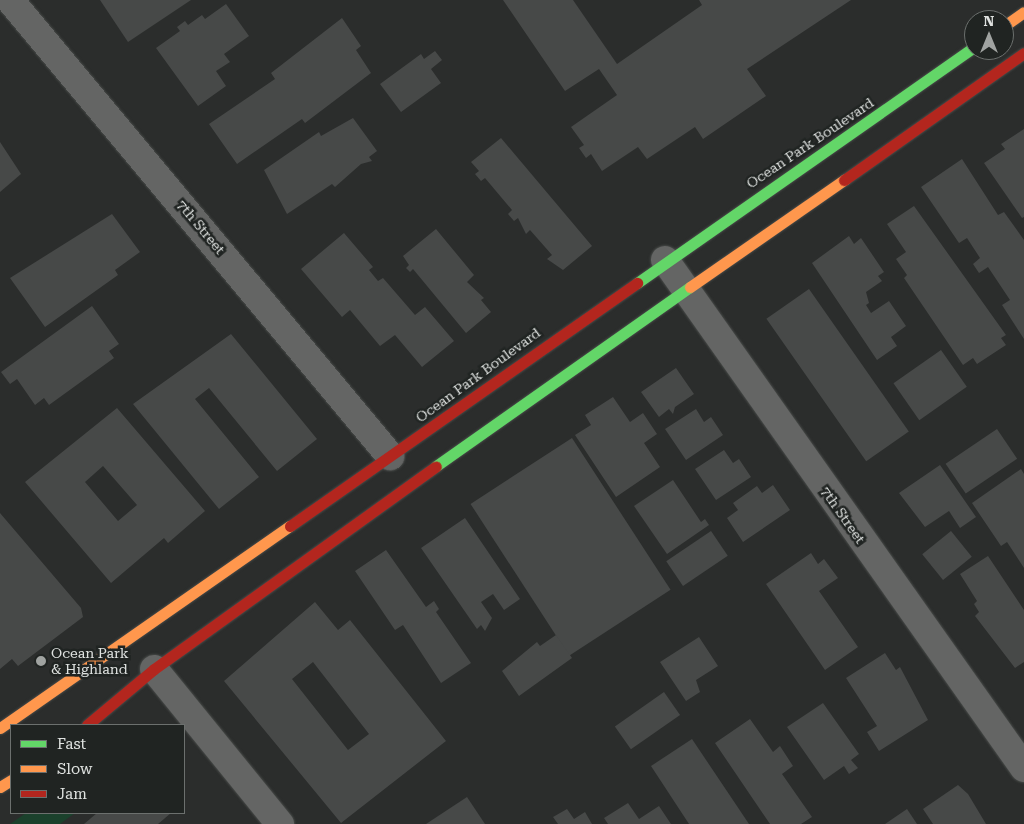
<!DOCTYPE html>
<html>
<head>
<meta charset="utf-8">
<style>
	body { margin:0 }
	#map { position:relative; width:1024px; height:824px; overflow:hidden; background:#2b2d2c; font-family:"Roboto Serif",serif }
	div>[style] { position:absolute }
	.green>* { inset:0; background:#1b412c }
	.building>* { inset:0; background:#474948; transform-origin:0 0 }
	.roads { filter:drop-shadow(0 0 1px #484b49) drop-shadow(0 0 1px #484b49) }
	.street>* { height:28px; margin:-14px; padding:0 14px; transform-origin:14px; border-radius:14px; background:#646564 }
	.fast>* { height:11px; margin:-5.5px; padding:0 5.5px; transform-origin:5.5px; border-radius:5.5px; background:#63d668 }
	.slow>* { height:11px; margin:-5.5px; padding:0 5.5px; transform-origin:5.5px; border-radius:5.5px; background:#ff974d }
	.jam>* { height:11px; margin:-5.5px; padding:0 5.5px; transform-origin:5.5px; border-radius:5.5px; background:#b3261e }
	.dots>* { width:14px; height:14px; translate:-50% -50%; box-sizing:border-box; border:2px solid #202422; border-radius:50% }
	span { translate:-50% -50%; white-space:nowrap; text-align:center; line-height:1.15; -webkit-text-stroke:5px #202422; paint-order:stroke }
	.street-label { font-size:14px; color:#dfe2e0 }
	.poi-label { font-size:14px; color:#dfe2e0 }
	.left { translate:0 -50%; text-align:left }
	.legend { position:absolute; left:10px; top:724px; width:175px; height:90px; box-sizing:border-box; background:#202422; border:1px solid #6c706e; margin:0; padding:6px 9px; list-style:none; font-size:15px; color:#dfe2e0 }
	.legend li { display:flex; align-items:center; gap:10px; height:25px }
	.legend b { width:25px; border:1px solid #6c706e }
	.north { position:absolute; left:964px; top:10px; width:50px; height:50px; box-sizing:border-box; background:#202422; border:1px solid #6c706e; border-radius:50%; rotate:0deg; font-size:14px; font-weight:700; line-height:20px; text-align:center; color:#dfe2e0 }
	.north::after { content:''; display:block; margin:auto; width:18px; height:22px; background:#a0a3a1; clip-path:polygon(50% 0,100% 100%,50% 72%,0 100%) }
</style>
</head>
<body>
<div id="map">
	<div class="green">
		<i style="clip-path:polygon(26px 813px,75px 813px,60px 824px,10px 824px)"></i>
	</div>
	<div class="building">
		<i style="clip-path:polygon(100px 0,191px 0,128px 42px)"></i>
		<i style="clip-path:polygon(503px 0,573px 0,617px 64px,702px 5px,699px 0,851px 0,747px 69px,766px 96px,703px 139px,695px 127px,647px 159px,638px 147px,602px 171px,591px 154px,586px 158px,579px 148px,584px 145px,571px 127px,617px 95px,599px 69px,565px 91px)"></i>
		<i style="clip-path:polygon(226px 4px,249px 36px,224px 54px,230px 62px,216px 71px,226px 86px,198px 106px,156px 48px,180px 31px,177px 27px,185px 21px,188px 25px,202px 15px,205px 19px)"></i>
		<i style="clip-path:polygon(342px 18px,361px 46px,356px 50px,371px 73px,305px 123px,302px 119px,237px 164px,209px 124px,275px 79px,271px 73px)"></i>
		<i style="clip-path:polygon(435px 51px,442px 60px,431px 69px,441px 83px,401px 112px,380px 84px,421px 54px,424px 59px)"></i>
		<i style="clip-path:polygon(353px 118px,377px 151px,369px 157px,372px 161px,361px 164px,335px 187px,332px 184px,287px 214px,264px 170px,319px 132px,321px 136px)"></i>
		<i style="clip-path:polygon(1024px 129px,1024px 217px,1022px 218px,984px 163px,1005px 149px,1001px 144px)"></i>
		<i style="clip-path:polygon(501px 138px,592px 246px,563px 270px,547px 259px,552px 255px,530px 230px,526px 234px,518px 218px,514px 221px,508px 214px,512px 210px,485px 178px,481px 181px,475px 174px,479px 171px,471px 162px)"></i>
		<i style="clip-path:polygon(0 142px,21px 174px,0 192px)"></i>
		<i style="clip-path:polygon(962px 159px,998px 215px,1004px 212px,1024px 240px,1024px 339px,1002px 305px,1010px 300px,988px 267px,979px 273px,973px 264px,980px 258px,967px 238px,959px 243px,921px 187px)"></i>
		<i style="clip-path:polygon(914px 206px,1006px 335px,1001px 338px,1006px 345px,977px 364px,973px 358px,963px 365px,904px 278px,907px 275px,896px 259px,906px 252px,887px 224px)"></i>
		<i style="clip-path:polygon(112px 214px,140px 252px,115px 270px,118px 275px,45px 327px,10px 278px)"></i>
		<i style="clip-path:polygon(436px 229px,474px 275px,467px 282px,484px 298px,481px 300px,491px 312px,466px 333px,413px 269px,410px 272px,406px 268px,409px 265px,403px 256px)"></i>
		<i style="clip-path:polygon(344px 233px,373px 267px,369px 270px,378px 281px,383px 278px,415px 315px,425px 307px,454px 341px,422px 367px,395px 335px,380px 346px,350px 310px,342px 317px,301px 269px)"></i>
		<i style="clip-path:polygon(849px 236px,854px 244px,861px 238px,884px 272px,878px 276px,882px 281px,866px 292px,869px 303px,866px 305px,871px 313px,889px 301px,906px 326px,891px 337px,897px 346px,877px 360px,812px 263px)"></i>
		<i style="left:809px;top:289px;width:174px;height:52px;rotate:55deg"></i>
		<i style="clip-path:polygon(92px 306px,119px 344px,109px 351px,114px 358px,49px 405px,44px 398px,35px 405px,17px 379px,10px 384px,1px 372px)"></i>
		<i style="clip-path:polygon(231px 334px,317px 439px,277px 471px,209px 388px,195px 399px,259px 477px,219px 509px,133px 404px)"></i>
		<i style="left:941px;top:350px;width:45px;height:58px;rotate:55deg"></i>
		<i style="clip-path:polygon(676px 368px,694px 394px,675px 407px,673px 414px,669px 409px,659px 417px,641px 392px)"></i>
		<i style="clip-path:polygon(613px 397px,630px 422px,643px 413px,657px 434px,644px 443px,660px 467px,616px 497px,575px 435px,591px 425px,585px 415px)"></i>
		<i style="clip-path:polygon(evenodd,117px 408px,205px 511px,168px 543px,164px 538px,111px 583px,25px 482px,117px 408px,103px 466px,137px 505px,118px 521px,85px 482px,103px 466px)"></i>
		<i style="clip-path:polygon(696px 409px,704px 422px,711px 417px,723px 435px,686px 460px,665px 429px)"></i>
		<i style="left:997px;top:429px;width:36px;height:62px;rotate:56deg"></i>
		<i style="left:572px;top:438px;width:181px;height:121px;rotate:57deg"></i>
		<i style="clip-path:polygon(724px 450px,733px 463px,739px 459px,751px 477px,716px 500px,695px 469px)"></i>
		<i style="clip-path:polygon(940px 465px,976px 517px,960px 528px,949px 511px,925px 527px,899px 493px)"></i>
		<i style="clip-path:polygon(1021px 469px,1024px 474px,1024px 568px,1007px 542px,1001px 546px,972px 503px)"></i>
		<i style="clip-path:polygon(673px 480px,701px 522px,705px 519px,709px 525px,667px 554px,634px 506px)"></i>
		<i style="clip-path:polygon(773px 485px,790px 510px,743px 542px,727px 518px,738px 510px,733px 503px,757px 486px,762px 493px)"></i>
		<i style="clip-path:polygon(0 513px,81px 608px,83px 617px,18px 666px,12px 659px,0 669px)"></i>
		<i style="clip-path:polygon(465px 518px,520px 599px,504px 610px,493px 594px,481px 602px,492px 618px,485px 631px,481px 625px,477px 629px,421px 548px)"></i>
		<i style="left:711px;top:531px;width:30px;height:54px;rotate:56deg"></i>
		<i style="left:951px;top:531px;width:33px;height:37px;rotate:51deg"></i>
		<i style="clip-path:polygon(386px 550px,426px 607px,434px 601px,439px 609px,436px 612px,471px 663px,441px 683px,403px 625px,395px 630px,355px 571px)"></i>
		<i style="clip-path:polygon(811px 553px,818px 564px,824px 559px,838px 578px,819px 591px,858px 647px,825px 670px,766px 584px)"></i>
		<i style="clip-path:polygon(988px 556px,1024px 610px,1024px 662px,1015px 668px,975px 616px,979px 612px,974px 604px,977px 601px,960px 574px)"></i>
		<i style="clip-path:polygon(evenodd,315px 602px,338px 630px,350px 620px,446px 741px,341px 823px,224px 681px,315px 602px,313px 662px,369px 734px,348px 750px,292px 679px,313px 662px)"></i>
		<i style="clip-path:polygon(556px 635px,572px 658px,519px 696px,502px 671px,537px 642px,540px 646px)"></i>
		<i style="clip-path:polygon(699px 637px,718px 666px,696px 680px,700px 692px,686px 701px,660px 662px)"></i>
		<i style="clip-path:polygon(885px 653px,896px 670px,900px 667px,928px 720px,879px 751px,867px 732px,877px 726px,846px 678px)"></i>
		<i style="left:664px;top:692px;width:28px;height:60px;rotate:55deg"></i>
		<i style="clip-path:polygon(823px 703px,859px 754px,851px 760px,858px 768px,849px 774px,844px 766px,824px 780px,787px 727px)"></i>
		<i style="clip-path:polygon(750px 719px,773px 752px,780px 746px,793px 766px,782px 774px,812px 817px,801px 824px,770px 824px,715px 743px)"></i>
		<i style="clip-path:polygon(692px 739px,749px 824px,689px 824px,651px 766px)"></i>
		<i style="clip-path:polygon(958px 785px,968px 794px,986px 824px,933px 824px,923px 809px)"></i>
		<i style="clip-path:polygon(467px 797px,485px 824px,426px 824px)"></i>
		<i style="clip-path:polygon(628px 803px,639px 819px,659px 806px,671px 824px,608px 824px,604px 818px)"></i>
		<i style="clip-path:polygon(567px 809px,574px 819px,585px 812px,592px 824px,558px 824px,553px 817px)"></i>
		<i style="clip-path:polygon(907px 809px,917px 824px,885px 824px)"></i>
		<i style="clip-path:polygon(97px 813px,171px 813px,158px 824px,84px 824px)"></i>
	</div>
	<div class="roads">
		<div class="street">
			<i style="left:10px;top:0;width:594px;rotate:50.19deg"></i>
			<i style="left:665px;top:260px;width:622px;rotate:54.75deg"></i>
			<i style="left:154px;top:669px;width:200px;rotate:50.9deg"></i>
		</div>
		<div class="fast">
			<i style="left:637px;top:283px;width:411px;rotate:-35deg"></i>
			<i style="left:436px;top:466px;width:311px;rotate:-35.2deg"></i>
		</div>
		<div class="slow">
			<i style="left:1004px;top:26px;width:24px;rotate:-35deg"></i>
			<i style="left:690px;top:287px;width:188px;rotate:-34.8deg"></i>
			<i style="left:0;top:728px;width:353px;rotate:-34.9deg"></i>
			<i style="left:0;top:787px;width:13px;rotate:-32deg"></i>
		</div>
		<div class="jam">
			<i style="left:844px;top:180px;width:220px;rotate:-35.2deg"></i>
			<i style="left:290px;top:526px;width:424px;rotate:-35deg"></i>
			<i style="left:87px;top:725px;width:87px;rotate:-39.9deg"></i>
			<i style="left:154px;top:669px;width:347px;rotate:-35.7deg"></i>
		</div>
	</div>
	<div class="dots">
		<i style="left:41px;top:661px;background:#a0a3a1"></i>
	</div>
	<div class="street-label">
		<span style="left:810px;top:143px;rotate:-34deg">Ocean Park Boulevard</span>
		<span style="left:201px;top:227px;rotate:50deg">7th Street</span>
		<span style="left:478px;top:375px;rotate:-36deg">Ocean Park Boulevard</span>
		<span style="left:843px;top:515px;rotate:55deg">7th Street</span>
	</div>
	<div class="poi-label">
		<span class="left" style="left:51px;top:661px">Ocean Park<br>&amp; Highland</span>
	</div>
	<ul class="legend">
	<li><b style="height:6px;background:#63d668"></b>Fast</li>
	<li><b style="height:6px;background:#ff974d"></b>Slow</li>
	<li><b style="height:6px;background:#b3261e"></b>Jam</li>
	</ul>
	<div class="north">N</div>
</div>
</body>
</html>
